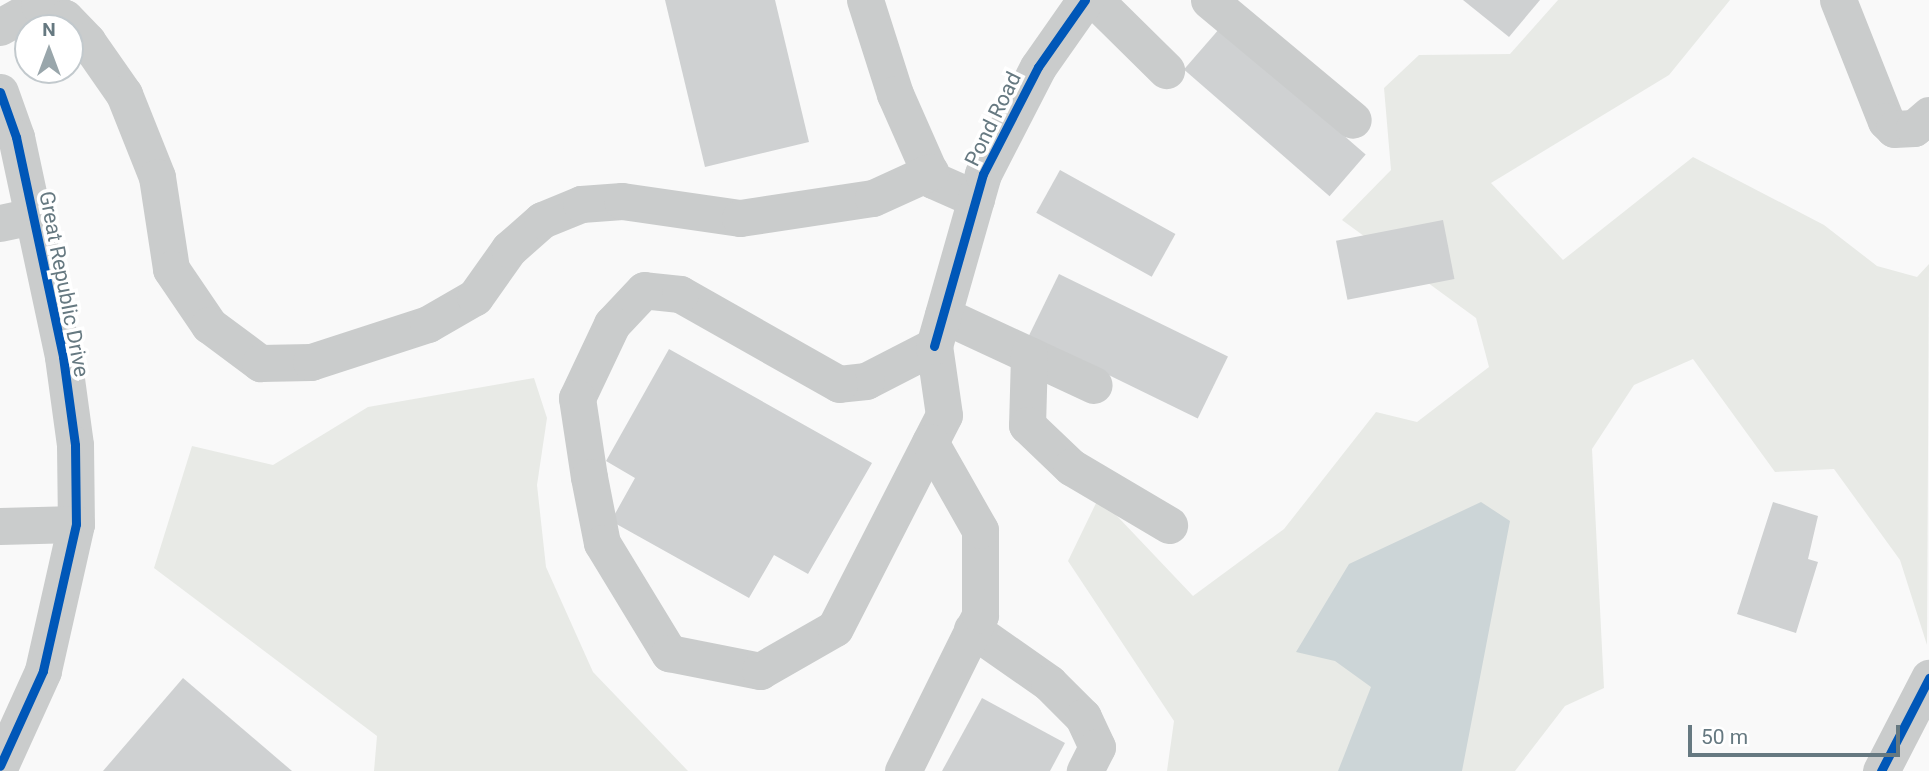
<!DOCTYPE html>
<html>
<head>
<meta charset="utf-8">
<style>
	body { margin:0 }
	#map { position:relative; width:1929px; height:771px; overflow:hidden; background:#f9f9f9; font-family:Roboto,sans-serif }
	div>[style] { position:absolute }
	.green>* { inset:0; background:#e8eae6 }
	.water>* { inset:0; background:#ccd5d7 }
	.building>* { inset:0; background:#cfd1d2; transform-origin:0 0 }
	.minor>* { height:37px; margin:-18.5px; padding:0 18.5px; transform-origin:18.5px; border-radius:18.5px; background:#cacccc }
	.cycleway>* { height:9px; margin:-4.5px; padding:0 4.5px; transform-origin:4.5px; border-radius:4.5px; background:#0057b8 }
	span { translate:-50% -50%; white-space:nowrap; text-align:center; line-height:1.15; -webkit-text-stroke:7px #fff; paint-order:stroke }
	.street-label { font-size:21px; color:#667981 }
	.north { position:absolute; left:14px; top:14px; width:70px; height:70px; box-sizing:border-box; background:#fff; border:2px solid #c2c9cd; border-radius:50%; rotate:0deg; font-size:19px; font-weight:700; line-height:28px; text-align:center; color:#667981 }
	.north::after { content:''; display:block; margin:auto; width:24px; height:32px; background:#99a6ab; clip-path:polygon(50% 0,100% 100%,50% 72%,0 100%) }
	.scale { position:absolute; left:1688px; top:725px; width:212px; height:32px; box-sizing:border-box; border:4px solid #667981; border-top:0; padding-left:9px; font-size:21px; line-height:24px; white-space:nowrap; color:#667981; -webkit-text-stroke:5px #fff; paint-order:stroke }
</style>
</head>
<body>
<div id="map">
	<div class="green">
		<i style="clip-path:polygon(1558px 0,1730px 0,1669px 75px,1491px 183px,1563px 260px,1693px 157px,1824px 225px,1877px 266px,1917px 277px,1929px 264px,1927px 645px,1900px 560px,1834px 469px,1775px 472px,1693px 359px,1634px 385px,1592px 449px,1604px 688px,1565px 706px,1515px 771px,1167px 771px,1174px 721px,1068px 561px,1099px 497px,1193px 596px,1284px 529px,1376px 412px,1417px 422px,1489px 367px,1476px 318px,1342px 220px,1391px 170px,1384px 88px,1419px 55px,1510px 54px)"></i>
		<i style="clip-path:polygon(534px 378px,547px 418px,537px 485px,546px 567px,593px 672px,688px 771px,374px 771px,377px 736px,154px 568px,192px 446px,273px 465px,368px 407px)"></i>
	</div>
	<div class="water">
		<i style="clip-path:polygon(1481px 502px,1510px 521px,1462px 771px,1338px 771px,1371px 687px,1335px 661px,1296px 652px,1349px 564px)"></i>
	</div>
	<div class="building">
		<i style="clip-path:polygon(665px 0,775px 0,809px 142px,705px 167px)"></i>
		<i style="clip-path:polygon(1463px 0,1540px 0,1509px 37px)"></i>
		<i style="left:1220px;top:28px;width:193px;height:55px;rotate:41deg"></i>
		<i style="left:1060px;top:170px;width:132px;height:49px;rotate:29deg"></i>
		<i style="left:1443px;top:220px;width:60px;height:109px;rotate:79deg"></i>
		<i style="left:1059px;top:274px;width:188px;height:69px;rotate:26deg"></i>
		<i style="clip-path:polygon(669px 349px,872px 463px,808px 574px,774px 555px,749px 598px,611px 521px,635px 478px,606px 461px)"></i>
		<i style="clip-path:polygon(1773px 502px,1818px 516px,1808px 559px,1818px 562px,1796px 633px,1737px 614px)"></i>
		<i style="clip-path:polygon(183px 678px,292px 771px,103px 771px)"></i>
		<i style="clip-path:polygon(982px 698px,1065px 743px,1050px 771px,942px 771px)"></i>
	</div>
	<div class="minor">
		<i style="left:865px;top:0;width:99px;rotate:72.3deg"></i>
		<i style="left:895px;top:94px;width:94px;rotate:66.2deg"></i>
		<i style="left:933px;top:180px;width:47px;rotate:23.8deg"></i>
		<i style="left:1095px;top:0;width:100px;rotate:44.6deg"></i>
		<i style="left:1209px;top:0;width:187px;rotate:39.8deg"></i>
		<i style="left:1838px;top:0;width:130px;rotate:68.4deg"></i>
		<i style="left:1886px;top:121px;width:11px;rotate:45deg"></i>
		<i style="left:1894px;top:129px;width:20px;rotate:-3deg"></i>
		<i style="left:1914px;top:128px;width:20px;rotate:-41deg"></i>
		<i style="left:0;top:27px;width:45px;rotate:-29.4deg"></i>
		<i style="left:39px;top:5px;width:29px;rotate:27deg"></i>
		<i style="left:65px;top:18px;width:32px;rotate:46deg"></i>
		<i style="left:87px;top:41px;width:65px;rotate:55.1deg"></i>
		<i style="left:124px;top:94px;width:89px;rotate:68.3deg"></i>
		<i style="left:157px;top:177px;width:93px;rotate:81.3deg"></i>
		<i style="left:171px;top:269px;width:68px;rotate:55.8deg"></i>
		<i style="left:209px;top:325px;width:64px;rotate:36.7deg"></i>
		<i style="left:260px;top:363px;width:51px;rotate:-1.1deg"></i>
		<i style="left:311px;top:362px;width:123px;rotate:-18deg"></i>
		<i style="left:428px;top:324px;width:54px;rotate:-29.9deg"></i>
		<i style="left:475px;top:297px;width:59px;rotate:-54.7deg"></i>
		<i style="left:509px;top:249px;width:44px;rotate:-41.3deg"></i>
		<i style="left:542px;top:220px;width:42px;rotate:-22.3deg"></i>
		<i style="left:581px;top:204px;width:41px;rotate:-4.2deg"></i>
		<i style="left:622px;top:201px;width:119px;rotate:8.2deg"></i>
		<i style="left:740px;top:218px;width:134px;rotate:-8.6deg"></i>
		<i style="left:873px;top:198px;width:63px;rotate:-24.5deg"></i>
		<i style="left:0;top:92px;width:48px;rotate:70.4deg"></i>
		<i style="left:16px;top:137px;width:225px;rotate:77.9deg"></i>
		<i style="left:63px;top:357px;width:89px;rotate:82.2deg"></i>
		<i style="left:75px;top:445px;width:79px;rotate:89.3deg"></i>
		<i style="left:76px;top:524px;width:151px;rotate:102.7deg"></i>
		<i style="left:43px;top:671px;width:104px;rotate:114.4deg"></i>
		<i style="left:0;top:223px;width:34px;rotate:-12deg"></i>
		<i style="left:943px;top:315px;width:166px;rotate:24.9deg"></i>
		<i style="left:934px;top:346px;width:76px;rotate:152.8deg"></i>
		<i style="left:866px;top:381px;width:27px;rotate:174deg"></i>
		<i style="left:839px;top:384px;width:183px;rotate:-150.5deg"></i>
		<i style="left:680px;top:294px;width:36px;rotate:-174deg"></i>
		<i style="left:644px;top:290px;width:47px;rotate:133.3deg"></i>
		<i style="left:612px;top:324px;width:82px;rotate:115.3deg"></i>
		<i style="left:577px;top:398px;width:80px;rotate:81.4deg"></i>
		<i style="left:589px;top:477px;width:67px;rotate:78.9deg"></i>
		<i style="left:602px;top:543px;width:129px;rotate:58.7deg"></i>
		<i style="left:669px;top:653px;width:93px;rotate:11.2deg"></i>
		<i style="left:760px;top:671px;width:86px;rotate:-29.8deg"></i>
		<i style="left:835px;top:628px;width:239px;rotate:-62.9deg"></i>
		<i style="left:944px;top:415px;width:70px;rotate:-98.2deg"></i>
		<i style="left:934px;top:346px;width:179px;rotate:-74.1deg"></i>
		<i style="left:983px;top:174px;width:120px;rotate:-62.8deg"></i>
		<i style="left:1038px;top:67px;width:82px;rotate:-55deg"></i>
		<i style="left:1029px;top:355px;width:70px;rotate:91.6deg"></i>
		<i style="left:1027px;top:425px;width:61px;rotate:43.7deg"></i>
		<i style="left:1071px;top:467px;width:114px;rotate:30.6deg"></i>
		<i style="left:0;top:526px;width:76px;rotate:-1.5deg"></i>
		<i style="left:972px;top:629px;width:94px;rotate:35deg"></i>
		<i style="left:1049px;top:683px;width:48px;rotate:45deg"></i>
		<i style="left:1083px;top:717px;width:33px;rotate:65deg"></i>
		<i style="left:1097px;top:747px;width:27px;rotate:117deg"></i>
		<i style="left:903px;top:771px;width:174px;rotate:-63.7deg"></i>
		<i style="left:980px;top:615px;width:85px;rotate:-90deg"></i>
		<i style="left:980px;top:530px;width:101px;rotate:-119.6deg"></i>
		<i style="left:1881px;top:771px;width:105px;rotate:-62.7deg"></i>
	</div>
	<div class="cycleway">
		<i style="left:0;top:92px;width:48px;rotate:70.4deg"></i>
		<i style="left:16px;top:137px;width:225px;rotate:77.9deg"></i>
		<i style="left:63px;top:357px;width:89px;rotate:82.2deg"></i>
		<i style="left:75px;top:445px;width:79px;rotate:89.3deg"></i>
		<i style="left:76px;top:524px;width:151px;rotate:102.7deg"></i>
		<i style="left:43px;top:671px;width:104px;rotate:114.4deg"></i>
		<i style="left:934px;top:346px;width:179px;rotate:-74.1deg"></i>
		<i style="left:983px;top:174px;width:120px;rotate:-62.8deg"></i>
		<i style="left:1038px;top:67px;width:82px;rotate:-55deg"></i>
		<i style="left:1881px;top:771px;width:105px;rotate:-62.7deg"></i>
	</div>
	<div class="street-label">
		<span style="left:993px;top:119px;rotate:-64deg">Pond Road</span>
		<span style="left:64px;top:284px;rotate:79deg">Great Republic Drive</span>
	</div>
	<div class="north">N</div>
	<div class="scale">50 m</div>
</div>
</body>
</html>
